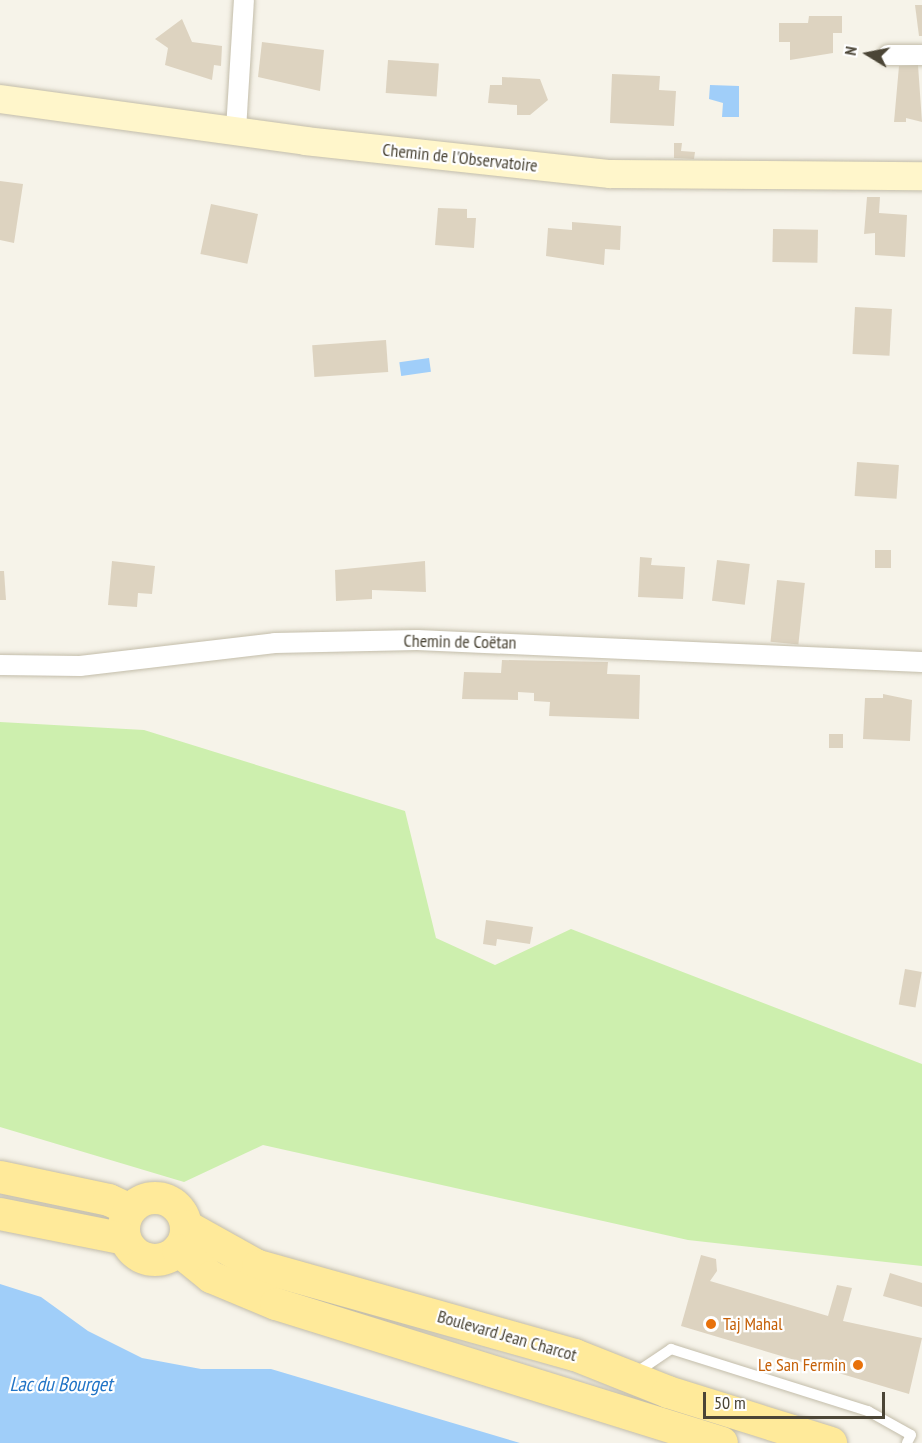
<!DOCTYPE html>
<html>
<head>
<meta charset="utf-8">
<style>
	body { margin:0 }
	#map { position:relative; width:922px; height:1443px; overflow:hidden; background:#f6f3e9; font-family:"PT Sans Narrow",sans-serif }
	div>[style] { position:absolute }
	.green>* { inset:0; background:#cdefae }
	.water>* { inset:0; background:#a0cef9; transform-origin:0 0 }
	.building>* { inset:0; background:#ddd3c0; transform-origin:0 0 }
	.roads { filter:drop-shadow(0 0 2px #c3bdaa) drop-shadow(0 0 2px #c3bdaa) }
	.lane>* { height:10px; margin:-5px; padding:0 5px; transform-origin:5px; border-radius:5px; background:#fff }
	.street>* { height:20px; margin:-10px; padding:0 10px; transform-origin:10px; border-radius:10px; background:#fff }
	.secondary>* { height:28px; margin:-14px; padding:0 14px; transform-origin:14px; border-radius:14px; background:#fff6cb }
	.primary>* { height:32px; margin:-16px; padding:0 16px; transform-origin:16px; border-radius:16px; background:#ffea9a }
	.primary>.ring { margin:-16px; padding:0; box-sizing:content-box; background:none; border:32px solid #ffea9a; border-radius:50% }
	.dots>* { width:16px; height:16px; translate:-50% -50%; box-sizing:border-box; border:3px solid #fff; border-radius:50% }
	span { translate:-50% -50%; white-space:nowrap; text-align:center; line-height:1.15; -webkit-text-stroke:4.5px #fff; paint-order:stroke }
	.street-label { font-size:18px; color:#4b4536 }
	.food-label { font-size:18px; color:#c56008 }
	.left { translate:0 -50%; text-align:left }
	.right { translate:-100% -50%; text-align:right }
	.water-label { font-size:20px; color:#2174c6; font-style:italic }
	.north { position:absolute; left:838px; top:24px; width:60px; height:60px; -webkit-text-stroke:4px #fff; paint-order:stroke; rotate:280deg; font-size:16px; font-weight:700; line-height:24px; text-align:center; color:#4b4536 }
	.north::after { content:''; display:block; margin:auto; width:21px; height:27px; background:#4b4536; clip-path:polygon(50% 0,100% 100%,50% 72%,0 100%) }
	.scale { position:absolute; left:703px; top:1392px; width:182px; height:27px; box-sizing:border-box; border:3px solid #4b4536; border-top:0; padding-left:8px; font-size:18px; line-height:21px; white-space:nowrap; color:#4b4536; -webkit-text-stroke:4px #fff; paint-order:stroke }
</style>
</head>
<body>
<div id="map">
	<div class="green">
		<i style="clip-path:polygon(0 722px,144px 730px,405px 811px,436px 938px,495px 965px,571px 929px,922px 1064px,922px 1266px,688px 1240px,263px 1145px,184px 1182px,0 1127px)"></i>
	</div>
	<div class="water">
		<i style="clip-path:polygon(710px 85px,739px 86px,739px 117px,722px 117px,723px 103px,709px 99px)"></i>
		<i style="left:429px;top:358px;width:14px;height:30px;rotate:82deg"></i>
		<i style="clip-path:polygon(0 1284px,41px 1297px,88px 1331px,142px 1358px,201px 1369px,271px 1369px,520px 1443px,0 1443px)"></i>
	</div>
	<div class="building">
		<i style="clip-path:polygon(915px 5px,922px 5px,922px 36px,919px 36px)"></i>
		<i style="clip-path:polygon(809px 16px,842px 16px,842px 33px,833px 33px,833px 53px,790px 60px,790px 42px,779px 42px,779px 23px,808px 23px)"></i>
		<i style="clip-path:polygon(182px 19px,192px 42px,222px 46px,221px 66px,214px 65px,212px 80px,165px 65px,168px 48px,155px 39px)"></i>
		<i style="clip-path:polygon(262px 42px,324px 50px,320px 91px,258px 77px)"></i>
		<i style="left:388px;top:60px;width:51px;height:33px;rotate:4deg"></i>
		<i style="clip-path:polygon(918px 65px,922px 122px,906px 118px,906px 122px,894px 122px,899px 66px)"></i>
		<i style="clip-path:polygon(612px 74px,660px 76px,659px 90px,676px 91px,674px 126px,610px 123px)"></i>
		<i style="clip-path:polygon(502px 77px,540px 79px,548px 100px,530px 115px,517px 115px,517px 105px,488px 103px,490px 85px,502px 85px)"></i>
		<i style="clip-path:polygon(674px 143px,682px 143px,681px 151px,695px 152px,694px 159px,674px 158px)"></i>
		<i style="clip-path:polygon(0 181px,23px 184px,14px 243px,0 240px)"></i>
		<i style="clip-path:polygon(867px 197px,880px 197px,879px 213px,907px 215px,905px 257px,875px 255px,875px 233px,864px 234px)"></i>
		<i style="left:211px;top:204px;width:48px;height:51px;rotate:12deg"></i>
		<i style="clip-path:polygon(438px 208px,467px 209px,467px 218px,476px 218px,474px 248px,435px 245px)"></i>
		<i style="clip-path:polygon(572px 222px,621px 226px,620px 250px,605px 249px,604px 265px,546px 256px,548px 228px,572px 230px)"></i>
		<i style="left:773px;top:229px;width:45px;height:33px;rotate:1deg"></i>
		<i style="left:855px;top:307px;width:37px;height:47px;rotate:3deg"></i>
		<i style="left:386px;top:340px;width:32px;height:74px;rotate:86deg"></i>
		<i style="left:857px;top:462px;width:42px;height:34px;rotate:4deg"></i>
		<i style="left:875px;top:550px;width:16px;height:18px"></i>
		<i style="clip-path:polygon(640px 557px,652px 558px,651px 565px,685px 567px,683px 599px,638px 597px)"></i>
		<i style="left:717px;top:560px;width:33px;height:41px;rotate:7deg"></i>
		<i style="clip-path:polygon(112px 561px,155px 566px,152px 594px,138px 593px,137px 607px,108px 605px)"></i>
		<i style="clip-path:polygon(425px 561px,426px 592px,372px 590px,372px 599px,336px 601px,335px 570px)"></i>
		<i style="clip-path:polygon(0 571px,4px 571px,6px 600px,0 600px)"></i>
		<i style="left:777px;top:580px;width:28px;height:62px;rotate:6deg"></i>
		<i style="clip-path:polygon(502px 660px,608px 662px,607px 674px,640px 675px,639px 719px,549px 716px,550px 702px,534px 701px,534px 693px,518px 692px,518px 700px,462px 699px,464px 672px,501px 673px)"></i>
		<i style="clip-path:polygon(883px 694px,912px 700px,910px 741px,863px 739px,865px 698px,883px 698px)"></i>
		<i style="left:829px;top:734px;width:14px;height:14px"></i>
		<i style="clip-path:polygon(486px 920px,533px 927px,530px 944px,497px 939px,496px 946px,483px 944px)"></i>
		<i style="left:905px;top:969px;width:17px;height:36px;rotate:10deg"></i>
		<i style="clip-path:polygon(701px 1255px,716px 1259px,717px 1271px,710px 1281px,828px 1316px,837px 1285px,852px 1288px,843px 1321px,922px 1338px,909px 1394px,681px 1326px)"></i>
		<i style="clip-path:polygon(890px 1273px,922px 1283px,922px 1307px,883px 1296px)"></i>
	</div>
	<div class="roads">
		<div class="lane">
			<i style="left:634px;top:1374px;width:45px;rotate:-34deg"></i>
			<i style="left:671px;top:1349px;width:207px;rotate:17.5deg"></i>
			<i style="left:868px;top:1411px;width:49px;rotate:29.2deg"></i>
			<i style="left:911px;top:1435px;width:9px;rotate:117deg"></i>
		</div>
		<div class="street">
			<i style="left:888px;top:55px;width:34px"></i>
			<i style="left:236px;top:130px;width:130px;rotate:-86.5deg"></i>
			<i style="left:0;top:665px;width:80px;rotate:0.7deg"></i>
			<i style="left:80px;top:666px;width:196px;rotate:-6.7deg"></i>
			<i style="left:275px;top:643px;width:142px;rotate:-1.2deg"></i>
			<i style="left:417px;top:640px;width:505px;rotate:2.49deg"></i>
		</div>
		<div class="secondary">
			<i style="left:0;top:99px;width:308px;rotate:7.8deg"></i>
			<i style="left:305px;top:141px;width:307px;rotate:6.2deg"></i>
			<i style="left:610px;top:174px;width:312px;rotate:0.4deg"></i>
		</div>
		<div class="primary">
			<i style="left:0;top:1177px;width:111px;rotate:11.9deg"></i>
			<i style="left:109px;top:1200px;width:23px;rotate:25deg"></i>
			<i class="ring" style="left:124px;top:1198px;width:30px;height:30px"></i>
			<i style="left:0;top:1214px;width:127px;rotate:11.3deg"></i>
			<i style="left:186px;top:1226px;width:82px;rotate:29.1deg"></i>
			<i style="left:258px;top:1266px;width:329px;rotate:15.7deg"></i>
			<i style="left:575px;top:1355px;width:100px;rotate:21.7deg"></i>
			<i style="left:668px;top:1392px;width:171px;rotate:17.4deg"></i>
			<i style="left:178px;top:1250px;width:43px;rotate:39.3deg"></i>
			<i style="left:211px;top:1277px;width:70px;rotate:22.6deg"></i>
			<i style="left:276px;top:1304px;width:467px;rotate:17.3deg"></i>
		</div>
	</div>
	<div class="dots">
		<i style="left:711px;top:1324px;background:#e8710a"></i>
		<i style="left:858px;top:1365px;background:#e8710a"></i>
	</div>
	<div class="street-label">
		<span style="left:460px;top:158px;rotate:6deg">Chemin de l'Observatoire</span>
		<span style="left:460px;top:642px;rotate:1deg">Chemin de Coëtan</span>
		<span style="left:507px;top:1336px;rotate:16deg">Boulevard Jean Charcot</span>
	</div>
	<div class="food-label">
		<span class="left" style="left:723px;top:1324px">Taj Mahal</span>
		<span class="right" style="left:846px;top:1365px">Le San Fermin</span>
	</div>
	<div class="water-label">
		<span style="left:61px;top:1384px">Lac du Bourget</span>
	</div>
	<div class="north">N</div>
	<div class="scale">50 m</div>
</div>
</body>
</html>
